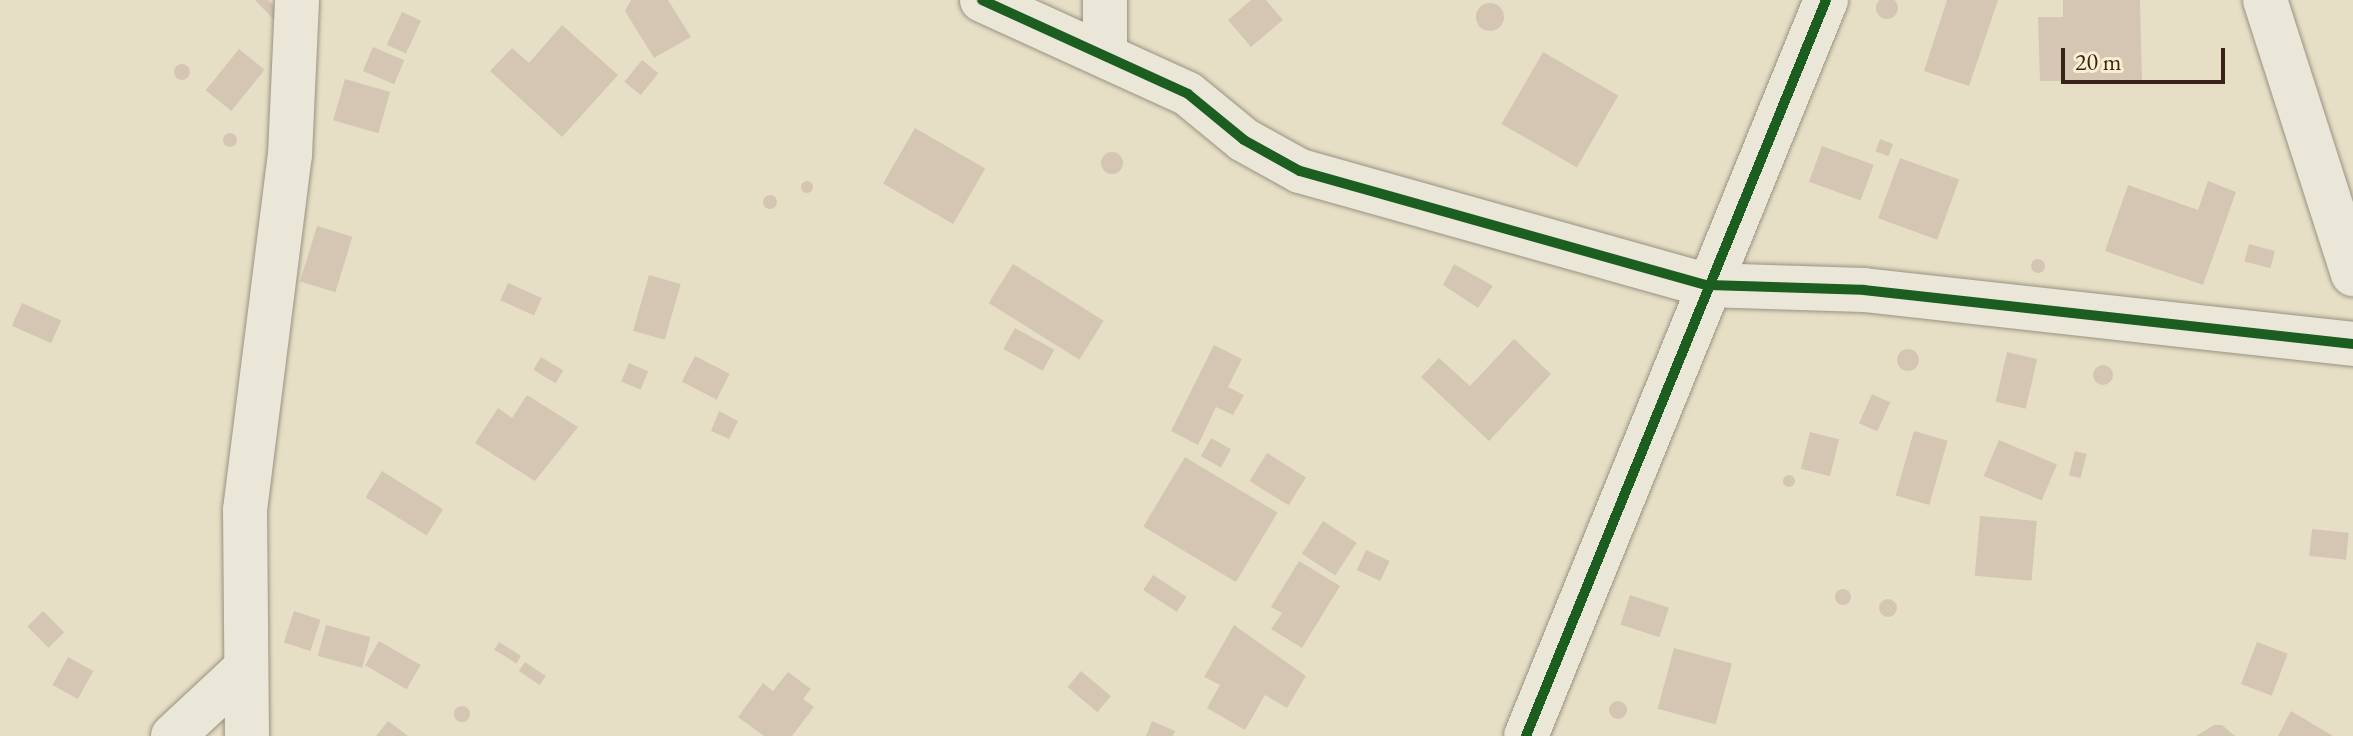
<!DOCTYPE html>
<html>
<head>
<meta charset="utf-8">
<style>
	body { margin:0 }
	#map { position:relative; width:2353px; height:736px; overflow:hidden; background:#e7dfc5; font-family:"EB Garamond",serif }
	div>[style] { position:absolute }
	.building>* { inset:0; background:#d5c6b3; transform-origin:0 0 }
	.round { border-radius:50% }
	.roads { filter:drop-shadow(0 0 2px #999282) drop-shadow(0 0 2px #999282) }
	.minor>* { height:44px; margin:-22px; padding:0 22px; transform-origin:22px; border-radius:22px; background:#eae7d9 }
	.cycleway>* { height:10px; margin:-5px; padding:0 5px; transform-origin:5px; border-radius:5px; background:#1b5e20 }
	span { translate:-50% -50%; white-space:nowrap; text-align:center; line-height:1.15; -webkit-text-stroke:6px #f8efd0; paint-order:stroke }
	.scale { position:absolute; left:2061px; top:48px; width:164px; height:36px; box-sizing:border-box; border:4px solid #372317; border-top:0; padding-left:10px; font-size:24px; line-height:28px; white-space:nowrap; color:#372317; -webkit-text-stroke:6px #f8efd0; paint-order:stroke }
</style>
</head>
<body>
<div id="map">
	<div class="building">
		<i class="round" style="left:1876px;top:-3px;width:22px;height:22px"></i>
		<i style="clip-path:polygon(255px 0,268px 0,284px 16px,277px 23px)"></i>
		<i style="clip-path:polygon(631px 0,668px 0,691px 37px,654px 58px,625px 11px)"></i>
		<i style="clip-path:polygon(1251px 0,1266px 0,1283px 20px,1251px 47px,1228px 20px)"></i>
		<i style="clip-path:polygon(1947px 0,1998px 0,1969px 86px,1924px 71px)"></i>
		<i style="clip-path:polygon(2063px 0,2140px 0,2142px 80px,2040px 81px,2038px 17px,2063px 17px)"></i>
		<i class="round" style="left:1476px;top:3px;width:28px;height:28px"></i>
		<i style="left:402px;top:12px;width:21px;height:36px;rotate:25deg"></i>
		<i style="clip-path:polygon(562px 25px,618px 75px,562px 137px,490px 71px,512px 48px,529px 63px)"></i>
		<i style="left:373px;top:47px;width:34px;height:26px;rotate:23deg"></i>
		<i style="left:239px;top:49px;width:33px;height:53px;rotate:39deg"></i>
		<i style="left:1543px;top:52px;width:87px;height:83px;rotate:30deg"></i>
		<i style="left:642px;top:60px;width:21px;height:28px;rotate:39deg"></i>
		<i class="round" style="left:174px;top:64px;width:16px;height:16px"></i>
		<i style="left:345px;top:79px;width:47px;height:43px;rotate:16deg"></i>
		<i style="left:915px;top:128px;width:81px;height:64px;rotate:30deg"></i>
		<i class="round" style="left:223px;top:133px;width:14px;height:14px"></i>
		<i style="left:1880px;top:139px;width:14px;height:13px;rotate:21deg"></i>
		<i style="left:1822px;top:146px;width:55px;height:38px;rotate:20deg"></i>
		<i class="round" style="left:1101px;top:152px;width:22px;height:22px"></i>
		<i style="left:1900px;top:158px;width:63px;height:64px;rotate:20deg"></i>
		<i class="round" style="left:801px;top:181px;width:12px;height:12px"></i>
		<i style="clip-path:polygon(2208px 181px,2236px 192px,2203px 285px,2105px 251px,2128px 185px,2198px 210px)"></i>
		<i class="round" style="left:763px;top:195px;width:14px;height:14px"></i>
		<i style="left:317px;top:226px;width:37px;height:58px;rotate:17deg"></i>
		<i style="left:2249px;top:244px;width:27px;height:18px;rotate:15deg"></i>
		<i class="round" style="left:2031px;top:259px;width:14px;height:14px"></i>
		<i style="left:1013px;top:264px;width:107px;height:46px;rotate:32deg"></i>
		<i style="clip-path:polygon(1454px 264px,1493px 286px,1478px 308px,1443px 285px)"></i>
		<i style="left:649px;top:275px;width:33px;height:58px;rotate:16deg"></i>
		<i style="left:508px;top:283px;width:37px;height:19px;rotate:24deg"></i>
		<i style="left:22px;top:303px;width:43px;height:25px;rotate:24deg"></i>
		<i style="left:1015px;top:328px;width:45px;height:24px;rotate:29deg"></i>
		<i style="clip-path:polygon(1514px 339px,1551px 374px,1489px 441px,1421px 377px,1439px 358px,1470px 386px)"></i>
		<i style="clip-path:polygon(1214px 345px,1242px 359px,1228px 387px,1244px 395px,1233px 415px,1216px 407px,1198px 445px,1171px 431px)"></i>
		<i class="round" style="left:1897px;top:349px;width:22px;height:22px"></i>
		<i style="left:2007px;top:352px;width:31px;height:51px;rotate:13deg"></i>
		<i style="left:695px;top:356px;width:39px;height:29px;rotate:27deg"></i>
		<i style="left:541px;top:357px;width:26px;height:15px;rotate:31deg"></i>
		<i style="left:629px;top:363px;width:21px;height:20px;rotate:23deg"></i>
		<i class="round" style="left:2093px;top:365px;width:20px;height:20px"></i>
		<i style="left:1872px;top:394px;width:20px;height:32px;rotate:24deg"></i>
		<i style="clip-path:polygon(527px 395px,578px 427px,535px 481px,475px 443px,498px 408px,512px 418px)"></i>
		<i style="clip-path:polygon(719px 411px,738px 421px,729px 439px,711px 431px)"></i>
		<i style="left:1914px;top:431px;width:35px;height:67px;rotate:16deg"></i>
		<i style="left:1810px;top:432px;width:30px;height:38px;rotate:14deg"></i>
		<i style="left:1211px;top:438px;width:23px;height:21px;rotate:29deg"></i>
		<i style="left:1999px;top:440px;width:63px;height:39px;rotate:23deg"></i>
		<i style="left:2075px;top:451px;width:12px;height:25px;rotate:14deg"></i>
		<i style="left:1267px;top:453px;width:46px;height:33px;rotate:32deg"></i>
		<i style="left:1185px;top:457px;width:108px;height:81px;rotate:31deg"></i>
		<i style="left:382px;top:471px;width:72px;height:31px;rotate:32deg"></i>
		<i class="round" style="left:1783px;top:475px;width:12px;height:12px"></i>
		<i style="left:1980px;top:516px;width:57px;height:60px;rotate:5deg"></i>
		<i style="left:1323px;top:521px;width:40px;height:39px;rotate:33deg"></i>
		<i style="left:2312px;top:529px;width:37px;height:27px;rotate:6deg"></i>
		<i style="left:1366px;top:550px;width:26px;height:22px;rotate:25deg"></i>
		<i style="clip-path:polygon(1299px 561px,1340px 586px,1302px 648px,1271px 629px,1282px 613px,1271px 607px)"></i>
		<i style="left:1153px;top:575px;width:40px;height:18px;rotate:33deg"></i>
		<i class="round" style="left:1835px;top:589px;width:16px;height:16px"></i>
		<i style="left:1630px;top:595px;width:41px;height:31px;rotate:18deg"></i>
		<i class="round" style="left:1879px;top:599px;width:18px;height:18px"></i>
		<i style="left:43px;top:611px;width:30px;height:22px;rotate:45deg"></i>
		<i style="left:294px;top:611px;width:28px;height:33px;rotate:18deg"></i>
		<i style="left:326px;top:625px;width:46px;height:32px;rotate:15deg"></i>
		<i style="clip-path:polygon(1234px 625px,1306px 676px,1287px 708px,1265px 695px,1245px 730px,1207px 708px,1220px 685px,1204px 677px)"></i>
		<i style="left:379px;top:641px;width:48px;height:28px;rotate:30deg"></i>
		<i style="left:499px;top:642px;width:26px;height:9px;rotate:32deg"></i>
		<i style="left:2257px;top:642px;width:33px;height:45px;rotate:21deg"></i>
		<i style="left:1674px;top:648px;width:60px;height:63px;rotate:15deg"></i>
		<i style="left:68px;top:657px;width:29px;height:32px;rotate:29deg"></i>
		<i style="left:525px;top:662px;width:25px;height:11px;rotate:34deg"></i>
		<i style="left:1081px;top:671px;width:39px;height:21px;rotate:40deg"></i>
		<i style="clip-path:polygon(788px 672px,811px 689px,803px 699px,814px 707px,792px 736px,764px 736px,738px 717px,763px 683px,773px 691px)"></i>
		<i class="round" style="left:1609px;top:701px;width:18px;height:18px"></i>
		<i class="round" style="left:454px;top:706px;width:16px;height:16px"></i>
		<i style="clip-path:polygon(2291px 711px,2333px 736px,2278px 736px)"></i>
		<i style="clip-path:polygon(388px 721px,408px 736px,376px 736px)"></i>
		<i style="clip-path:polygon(1152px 721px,1175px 731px,1173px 736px,1146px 736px)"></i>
		<i style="clip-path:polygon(2214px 725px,2222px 725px,2235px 736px,2196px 736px)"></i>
	</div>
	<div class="roads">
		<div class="minor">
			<i style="left:982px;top:0;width:226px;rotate:24.5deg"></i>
			<i style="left:1188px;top:94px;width:72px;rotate:39.4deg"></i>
			<i style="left:1244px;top:140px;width:64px;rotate:29deg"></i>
			<i style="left:1300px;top:171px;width:422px;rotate:15.7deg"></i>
			<i style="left:1706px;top:285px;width:158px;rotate:1.8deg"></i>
			<i style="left:1864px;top:290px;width:492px;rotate:6.3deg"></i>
			<i style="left:2265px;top:0;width:288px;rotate:72.2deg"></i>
			<i style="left:1105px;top:53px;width:53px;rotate:-90deg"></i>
			<i style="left:173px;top:736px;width:97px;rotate:-42.9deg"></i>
			<i style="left:247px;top:736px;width:226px;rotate:-90.5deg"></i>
			<i style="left:245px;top:510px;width:358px;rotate:-82.8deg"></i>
			<i style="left:290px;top:155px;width:155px;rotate:-87.4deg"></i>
			<i style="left:1526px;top:736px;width:795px;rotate:-67.82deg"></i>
		</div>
	</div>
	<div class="cycleway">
		<i style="left:982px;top:0;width:226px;rotate:24.5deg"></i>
		<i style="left:1188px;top:94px;width:72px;rotate:39.4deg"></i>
		<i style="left:1244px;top:140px;width:64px;rotate:29deg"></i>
		<i style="left:1300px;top:171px;width:422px;rotate:15.7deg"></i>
		<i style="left:1706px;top:285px;width:158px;rotate:1.8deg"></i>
		<i style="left:1864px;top:290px;width:492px;rotate:6.3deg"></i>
		<i style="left:1526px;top:736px;width:795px;rotate:-67.82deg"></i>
	</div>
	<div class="scale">20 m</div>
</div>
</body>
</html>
